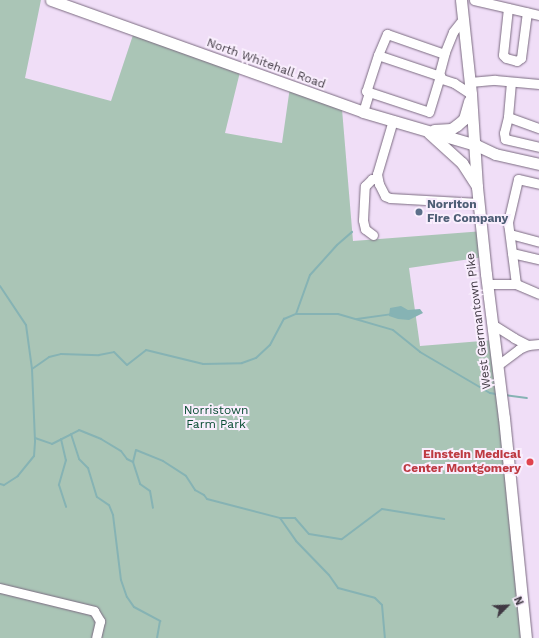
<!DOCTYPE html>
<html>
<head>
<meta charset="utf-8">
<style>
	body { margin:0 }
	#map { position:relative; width:539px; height:638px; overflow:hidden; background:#f0def7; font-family:"Work Sans",sans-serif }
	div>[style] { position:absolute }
	.green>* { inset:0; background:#aac5b6 }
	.water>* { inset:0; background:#86b3b4 }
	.stream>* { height:2px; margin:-1px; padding:0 1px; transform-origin:1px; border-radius:1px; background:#86b3b4 }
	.roads { filter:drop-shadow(0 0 1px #7b6b81) drop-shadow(0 0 1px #7b6b81) }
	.minor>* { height:9px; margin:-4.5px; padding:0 4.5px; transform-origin:4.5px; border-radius:4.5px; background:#fff }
	.major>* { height:11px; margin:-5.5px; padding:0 5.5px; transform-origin:5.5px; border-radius:5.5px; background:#fff }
	.dots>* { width:11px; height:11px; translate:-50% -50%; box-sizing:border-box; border:2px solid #f9eefd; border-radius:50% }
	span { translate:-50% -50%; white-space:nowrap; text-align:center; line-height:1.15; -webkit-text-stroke:4px #f9eefd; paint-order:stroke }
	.street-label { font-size:12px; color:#403943 }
	.service-label { font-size:12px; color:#4e5e75; font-weight:700 }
	.left { translate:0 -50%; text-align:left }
	.park-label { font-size:12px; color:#084c32 }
	.health-label { font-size:12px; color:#be3a42; font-weight:700 }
	.right { translate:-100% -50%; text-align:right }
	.north { position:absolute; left:487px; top:586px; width:40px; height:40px; -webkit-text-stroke:3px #f9eefd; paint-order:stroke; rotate:66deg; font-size:11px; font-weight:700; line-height:16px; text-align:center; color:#403943 }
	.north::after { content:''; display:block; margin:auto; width:14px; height:18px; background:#403943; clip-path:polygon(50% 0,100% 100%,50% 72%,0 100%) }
</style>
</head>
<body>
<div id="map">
	<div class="green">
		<i style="clip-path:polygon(0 0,41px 0,25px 78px,111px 101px,136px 26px,240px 72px,225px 133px,282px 143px,290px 87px,342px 109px,353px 241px,484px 231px,484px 257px,409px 268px,420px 346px,494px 340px,523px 638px,0 638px)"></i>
	</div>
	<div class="water">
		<i style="clip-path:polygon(401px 306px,408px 310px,420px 309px,423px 313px,409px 320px,398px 319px,389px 316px,390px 308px)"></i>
	</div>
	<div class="stream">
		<i style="left:0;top:286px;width:47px;rotate:56.3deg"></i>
		<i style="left:26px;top:325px;width:44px;rotate:82.2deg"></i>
		<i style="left:32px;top:369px;width:73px;rotate:87.6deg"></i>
		<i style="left:35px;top:442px;width:14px;rotate:94deg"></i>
		<i style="left:34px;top:456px;width:26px;rotate:129deg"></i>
		<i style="left:18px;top:476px;width:17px;rotate:147deg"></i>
		<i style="left:4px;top:485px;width:4px;rotate:-166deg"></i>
		<i style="left:296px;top:314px;width:41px;rotate:-70.3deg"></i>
		<i style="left:310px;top:275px;width:40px;rotate:-48deg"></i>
		<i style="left:337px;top:245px;width:20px;rotate:-41deg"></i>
		<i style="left:357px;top:319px;width:35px;rotate:-8deg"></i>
		<i style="left:32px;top:369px;width:21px;rotate:-35deg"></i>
		<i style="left:49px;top:357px;width:12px;rotate:-14deg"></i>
		<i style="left:61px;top:354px;width:38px;rotate:2deg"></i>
		<i style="left:99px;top:355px;width:15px;rotate:-11deg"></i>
		<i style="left:114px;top:352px;width:18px;rotate:45deg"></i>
		<i style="left:127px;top:365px;width:24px;rotate:-38deg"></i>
		<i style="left:146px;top:350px;width:59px;rotate:13.8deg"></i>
		<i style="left:203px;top:364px;width:39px;rotate:-1deg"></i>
		<i style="left:242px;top:363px;width:15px;rotate:-20deg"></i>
		<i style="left:256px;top:358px;width:19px;rotate:-43deg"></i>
		<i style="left:270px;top:345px;width:30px;rotate:-62deg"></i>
		<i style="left:284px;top:319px;width:13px;rotate:-23deg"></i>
		<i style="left:296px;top:314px;width:42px"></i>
		<i style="left:338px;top:314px;width:57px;rotate:16.2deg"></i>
		<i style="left:393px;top:330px;width:35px;rotate:39deg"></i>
		<i style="left:420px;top:352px;width:81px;rotate:30.4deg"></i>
		<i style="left:490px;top:393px;width:6px;rotate:9deg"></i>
		<i style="left:505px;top:395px;width:22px;rotate:8deg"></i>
		<i style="left:71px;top:434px;width:26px;rotate:72deg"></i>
		<i style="left:79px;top:459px;width:13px;rotate:45deg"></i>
		<i style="left:88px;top:468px;width:30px;rotate:73deg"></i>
		<i style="left:97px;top:497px;width:14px;rotate:34deg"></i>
		<i style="left:109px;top:505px;width:11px;rotate:68deg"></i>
		<i style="left:113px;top:515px;width:65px;rotate:83deg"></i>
		<i style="left:121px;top:580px;width:18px;rotate:71deg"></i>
		<i style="left:127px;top:597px;width:12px;rotate:55deg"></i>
		<i style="left:134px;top:607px;width:30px;rotate:28deg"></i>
		<i style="left:160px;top:621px;width:17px;rotate:100deg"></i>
		<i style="left:35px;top:438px;width:18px;rotate:19deg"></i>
		<i style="left:52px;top:444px;width:30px;rotate:-27deg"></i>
		<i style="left:79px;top:430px;width:24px;rotate:22deg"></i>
		<i style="left:101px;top:439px;width:23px;rotate:31deg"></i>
		<i style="left:121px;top:451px;width:10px;rotate:53deg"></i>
		<i style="left:127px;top:459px;width:7px;rotate:27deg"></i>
		<i style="left:133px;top:462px;width:12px;rotate:-76deg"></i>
		<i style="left:136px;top:450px;width:29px;rotate:22deg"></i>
		<i style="left:163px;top:461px;width:27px;rotate:33deg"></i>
		<i style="left:186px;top:476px;width:17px;rotate:57deg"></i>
		<i style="left:195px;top:490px;width:10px;rotate:29deg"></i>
		<i style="left:204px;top:495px;width:5px;rotate:53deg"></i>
		<i style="left:207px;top:499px;width:75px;rotate:14.6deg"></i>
		<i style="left:280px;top:518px;width:28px;rotate:55deg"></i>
		<i style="left:296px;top:541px;width:47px;rotate:45.9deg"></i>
		<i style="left:329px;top:575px;width:16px;rotate:55deg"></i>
		<i style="left:338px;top:588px;width:38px;rotate:15deg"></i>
		<i style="left:375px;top:598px;width:10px;rotate:45deg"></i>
		<i style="left:382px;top:605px;width:33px;rotate:85deg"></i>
		<i style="left:61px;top:439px;width:22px;rotate:77deg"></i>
		<i style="left:66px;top:460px;width:26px;rotate:106deg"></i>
		<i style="left:59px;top:485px;width:23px;rotate:72deg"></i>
		<i style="left:133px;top:462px;width:23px;rotate:72deg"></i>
		<i style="left:140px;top:484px;width:12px;rotate:35deg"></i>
		<i style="left:150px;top:491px;width:17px;rotate:80deg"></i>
		<i style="left:280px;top:518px;width:15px"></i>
		<i style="left:295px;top:518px;width:21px;rotate:49deg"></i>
		<i style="left:309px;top:534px;width:33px;rotate:9deg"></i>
		<i style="left:342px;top:539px;width:50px;rotate:-36.9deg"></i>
		<i style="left:382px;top:509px;width:63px;rotate:9.2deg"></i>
	</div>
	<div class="roads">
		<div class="minor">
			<i style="left:474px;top:0;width:67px;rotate:13deg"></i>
			<i style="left:508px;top:8px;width:47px;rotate:96.1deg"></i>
			<i style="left:503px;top:55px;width:4px;rotate:45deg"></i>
			<i style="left:506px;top:58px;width:11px;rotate:15deg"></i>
			<i style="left:517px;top:61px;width:5px;rotate:-37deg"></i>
			<i style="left:521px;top:58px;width:46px;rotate:-82.6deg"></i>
			<i style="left:463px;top:19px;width:16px;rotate:128deg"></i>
			<i style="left:453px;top:32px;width:22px;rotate:112deg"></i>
			<i style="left:445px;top:52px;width:23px;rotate:105deg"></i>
			<i style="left:439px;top:74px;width:6px;rotate:59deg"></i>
			<i style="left:442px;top:79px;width:13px;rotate:18deg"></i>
			<i style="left:454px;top:83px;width:20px;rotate:33deg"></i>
			<i style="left:378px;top:55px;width:38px;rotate:108deg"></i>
			<i style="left:366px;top:91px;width:66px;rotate:18.4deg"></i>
			<i style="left:429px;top:112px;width:38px;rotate:-73deg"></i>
			<i style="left:440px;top:76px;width:65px;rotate:-161.3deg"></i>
			<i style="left:378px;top:55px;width:23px;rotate:-67deg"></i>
			<i style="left:387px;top:34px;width:60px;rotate:19.3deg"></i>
			<i style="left:470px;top:82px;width:25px;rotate:-5deg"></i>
			<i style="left:495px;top:80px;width:44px;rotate:5.2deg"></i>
			<i style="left:511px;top:82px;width:35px;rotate:95deg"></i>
			<i style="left:508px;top:117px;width:33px;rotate:20deg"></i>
			<i style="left:363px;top:112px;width:21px;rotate:-73deg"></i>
			<i style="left:508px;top:117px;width:16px;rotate:104deg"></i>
			<i style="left:504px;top:133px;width:6px;rotate:81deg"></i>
			<i style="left:505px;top:139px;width:35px;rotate:13deg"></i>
			<i style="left:393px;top:120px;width:56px;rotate:106.5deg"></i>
			<i style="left:377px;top:174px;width:10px;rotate:79deg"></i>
			<i style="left:379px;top:184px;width:13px;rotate:63deg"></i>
			<i style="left:385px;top:196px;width:5px;rotate:22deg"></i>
			<i style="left:390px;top:198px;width:89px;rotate:3.2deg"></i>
			<i style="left:510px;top:234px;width:30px;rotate:15deg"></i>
			<i style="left:373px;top:235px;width:10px;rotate:-143deg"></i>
			<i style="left:365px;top:229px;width:9px;rotate:-103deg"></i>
			<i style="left:363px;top:220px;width:34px;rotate:-87deg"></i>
			<i style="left:365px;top:186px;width:10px;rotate:-45deg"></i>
			<i style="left:372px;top:179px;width:5px"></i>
			<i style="left:512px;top:253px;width:28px;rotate:13deg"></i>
			<i style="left:487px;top:284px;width:29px"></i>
			<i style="left:516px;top:284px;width:25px;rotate:23deg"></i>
			<i style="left:516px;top:284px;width:63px;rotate:-97.4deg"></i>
			<i style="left:508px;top:222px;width:44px;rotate:-76.9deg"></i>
			<i style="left:518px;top:179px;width:22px;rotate:13deg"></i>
			<i style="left:492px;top:324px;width:26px;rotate:32deg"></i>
			<i style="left:514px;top:338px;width:16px;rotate:27deg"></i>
			<i style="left:498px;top:365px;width:26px;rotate:-37deg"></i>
			<i style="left:519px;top:349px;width:10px;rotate:-24deg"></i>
			<i style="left:528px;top:345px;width:11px;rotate:-5deg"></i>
			<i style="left:0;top:588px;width:97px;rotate:13.7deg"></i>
			<i style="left:94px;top:611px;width:12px;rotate:59deg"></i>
			<i style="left:100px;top:621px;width:17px;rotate:103deg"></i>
		</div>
		<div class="major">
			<i style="left:51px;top:0;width:331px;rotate:19.7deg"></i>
			<i style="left:363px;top:112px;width:118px;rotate:16.3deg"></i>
			<i style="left:476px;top:145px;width:21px;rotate:25deg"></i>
			<i style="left:495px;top:154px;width:45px;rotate:12.8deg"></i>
			<i style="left:461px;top:0;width:95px;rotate:83.9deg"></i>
			<i style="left:471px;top:94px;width:93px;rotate:86.3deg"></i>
			<i style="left:477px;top:187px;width:87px;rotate:84.1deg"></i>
			<i style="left:486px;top:274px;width:145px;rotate:82.9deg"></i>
			<i style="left:504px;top:418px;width:221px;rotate:84.3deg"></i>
			<i style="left:434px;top:130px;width:17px;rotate:-3deg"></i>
			<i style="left:451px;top:129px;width:7px;rotate:-34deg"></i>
			<i style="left:457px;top:125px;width:9px;rotate:-41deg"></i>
			<i style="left:464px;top:119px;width:19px;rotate:-74deg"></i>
			<i style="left:429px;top:133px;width:45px;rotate:42.3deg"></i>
			<i style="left:462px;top:163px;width:27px;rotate:57deg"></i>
		</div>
	</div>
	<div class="dots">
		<i style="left:419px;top:212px;background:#5c6f8a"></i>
		<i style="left:530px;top:462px;background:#e0444e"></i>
	</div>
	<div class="street-label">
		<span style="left:266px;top:64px;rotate:20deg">North Whitehall Road</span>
		<span style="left:479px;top:321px;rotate:-97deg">West Germantown Pike</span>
	</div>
	<div class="service-label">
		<span class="left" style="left:427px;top:212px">Norriton<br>Fire Company</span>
	</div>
	<div class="park-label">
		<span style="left:216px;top:418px">Norristown<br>Farm Park</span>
	</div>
	<div class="health-label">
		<span class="right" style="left:521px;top:462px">Einstein Medical<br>Center Montgomery</span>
	</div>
	<div class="north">N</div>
</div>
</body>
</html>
